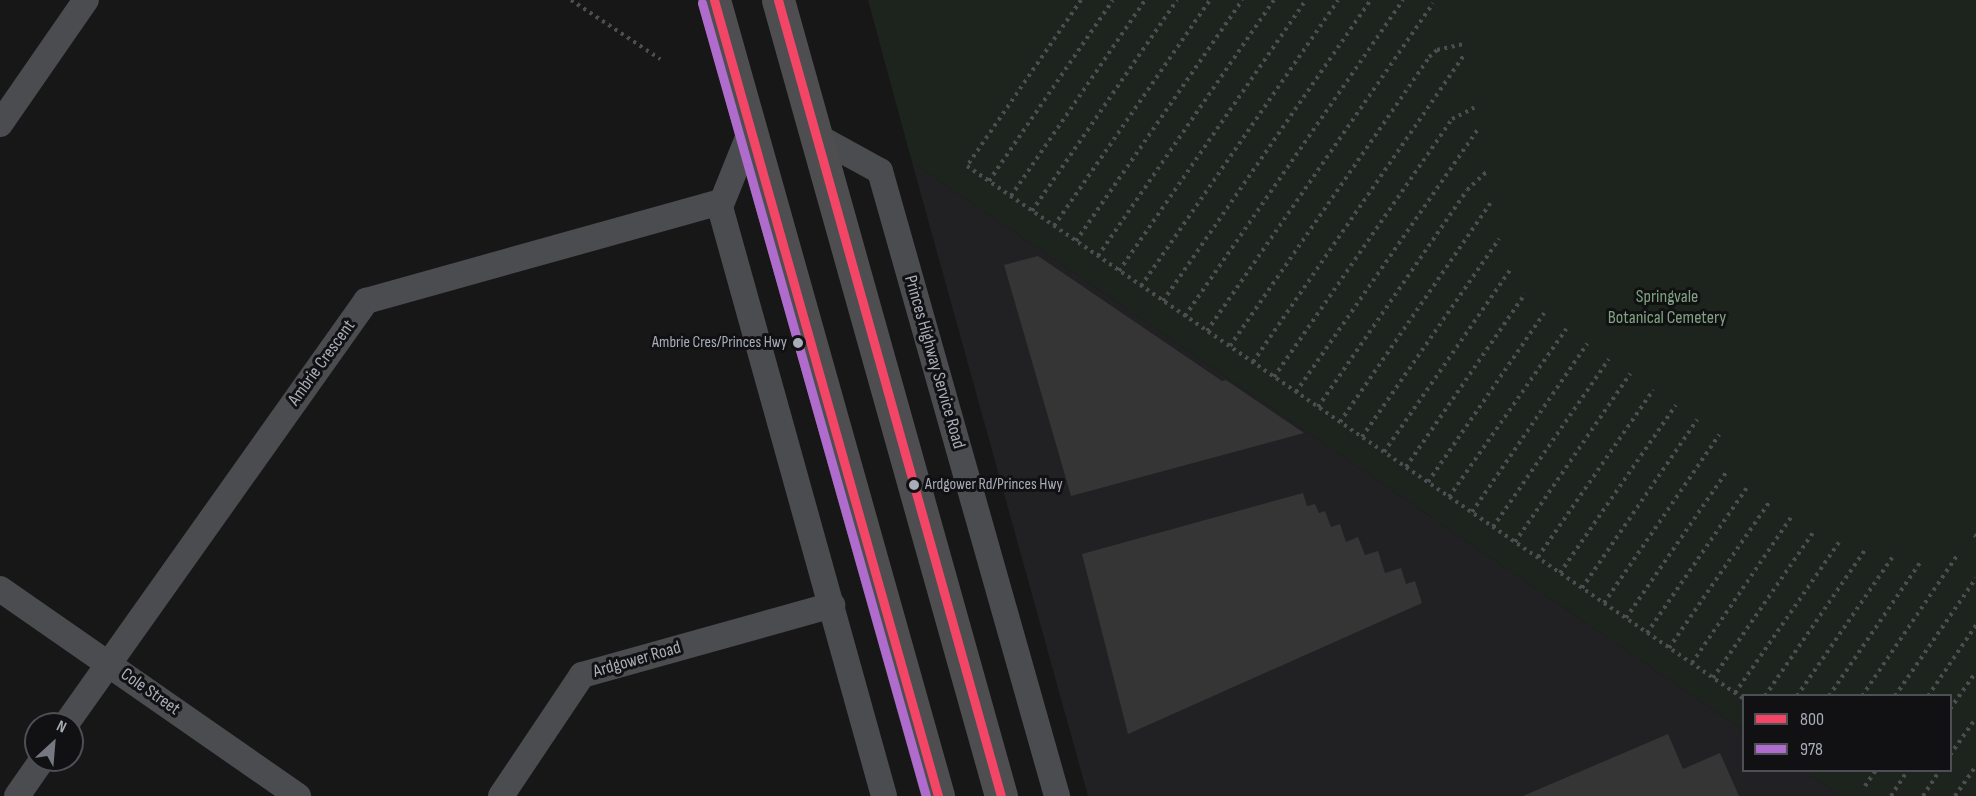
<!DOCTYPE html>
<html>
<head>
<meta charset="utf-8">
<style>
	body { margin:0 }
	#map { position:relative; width:1976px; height:796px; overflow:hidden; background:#171717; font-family:"Sofia Sans Condensed",sans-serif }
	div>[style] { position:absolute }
	.built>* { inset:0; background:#212123 }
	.green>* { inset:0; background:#1d241e }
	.building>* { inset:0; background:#353536 }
	.path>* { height:4px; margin-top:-2px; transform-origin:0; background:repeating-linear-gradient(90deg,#4d4e52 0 3px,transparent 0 7.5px) }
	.street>* { height:26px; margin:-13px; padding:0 13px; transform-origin:13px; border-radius:13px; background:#4b4c50 }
	.highway>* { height:33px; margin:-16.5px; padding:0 16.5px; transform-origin:16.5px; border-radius:16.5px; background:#4e4e51 }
	.bus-1>* { height:9px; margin:-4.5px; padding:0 4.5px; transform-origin:4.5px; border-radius:4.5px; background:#f34667 }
	.bus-2>* { height:9px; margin:-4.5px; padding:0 4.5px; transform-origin:4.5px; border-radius:4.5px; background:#b06ccc }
	.dots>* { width:16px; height:16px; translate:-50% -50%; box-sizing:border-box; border:3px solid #111113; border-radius:50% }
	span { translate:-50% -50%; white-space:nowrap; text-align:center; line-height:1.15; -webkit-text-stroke:6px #111113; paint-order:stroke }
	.bus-label { font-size:16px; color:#a8adb8 }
	.right { translate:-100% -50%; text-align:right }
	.left { translate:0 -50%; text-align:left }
	.park-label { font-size:18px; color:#7fa381 }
	.street-label { font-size:18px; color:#a8adb8 }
	.legend { position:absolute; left:1742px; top:694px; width:210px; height:78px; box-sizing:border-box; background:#111113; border:2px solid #4d4f55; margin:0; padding:8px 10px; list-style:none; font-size:18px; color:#a8adb8 }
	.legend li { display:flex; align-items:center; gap:12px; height:30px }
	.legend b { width:30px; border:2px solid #4d4f55 }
	.north { position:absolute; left:24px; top:712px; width:60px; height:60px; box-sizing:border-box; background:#111113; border:2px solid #4d4f55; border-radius:50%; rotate:26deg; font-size:16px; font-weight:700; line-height:24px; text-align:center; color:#a8adb8 }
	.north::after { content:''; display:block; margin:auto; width:21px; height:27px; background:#757880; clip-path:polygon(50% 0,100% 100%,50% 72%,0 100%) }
</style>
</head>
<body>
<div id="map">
	<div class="built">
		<i style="clip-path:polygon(912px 162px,1743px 730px,1744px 770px,1804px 771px,1842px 796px,1088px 796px)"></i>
	</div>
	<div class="green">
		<i style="clip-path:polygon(868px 0,1976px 0,1976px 796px,1842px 796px,1804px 771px,1950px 770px,1950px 696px,1744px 696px,1743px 730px,912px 162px)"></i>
	</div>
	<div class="building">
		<i style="clip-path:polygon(1038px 256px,1222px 381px,1226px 380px,1304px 433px,1071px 496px,1004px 265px)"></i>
		<i style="clip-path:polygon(1303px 493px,1307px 506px,1315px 504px,1319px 513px,1325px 511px,1331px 527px,1340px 524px,1346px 542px,1358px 537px,1365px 555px,1378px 551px,1385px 573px,1401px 568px,1406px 584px,1415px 581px,1422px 603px,1128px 734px,1082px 554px)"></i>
		<i style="clip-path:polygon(1668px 734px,1683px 769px,1720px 753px,1739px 796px,1523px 796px)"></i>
	</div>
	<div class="path">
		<i style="left:571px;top:0;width:107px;rotate:33.5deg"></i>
		<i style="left:1081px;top:0;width:201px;rotate:124.5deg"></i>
		<i style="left:967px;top:166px;width:942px;rotate:34.45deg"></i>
		<i style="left:989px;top:181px;width:219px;rotate:-55.6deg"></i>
		<i style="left:1011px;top:196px;width:237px;rotate:-55.6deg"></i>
		<i style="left:1032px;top:211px;width:256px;rotate:-55.5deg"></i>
		<i style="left:1054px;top:226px;width:275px;rotate:-55.4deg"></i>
		<i style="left:1076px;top:241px;width:293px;rotate:-55.4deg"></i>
		<i style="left:1098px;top:256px;width:311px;rotate:-55.5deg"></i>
		<i style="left:1119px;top:271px;width:329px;rotate:-55.4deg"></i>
		<i style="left:1141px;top:286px;width:347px;rotate:-55.4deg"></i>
		<i style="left:1163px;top:301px;width:366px;rotate:-55.4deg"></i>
		<i style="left:1185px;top:316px;width:384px;rotate:-55.4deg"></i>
		<i style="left:1207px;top:331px;width:398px;rotate:-55.4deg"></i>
		<i style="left:1230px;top:346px;width:351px;rotate:-55.4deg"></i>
		<i style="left:1429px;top:57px;width:11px;rotate:-41deg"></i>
		<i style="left:1437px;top:50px;width:27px;rotate:-13deg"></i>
		<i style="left:1253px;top:362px;width:374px;rotate:-55.5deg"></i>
		<i style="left:1274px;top:377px;width:313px;rotate:-55.4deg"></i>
		<i style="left:1452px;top:119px;width:25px;rotate:-27deg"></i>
		<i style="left:1296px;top:392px;width:320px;rotate:-55.3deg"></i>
		<i style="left:1318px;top:407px;width:263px;rotate:-55.5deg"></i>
		<i style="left:1467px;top:190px;width:26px;rotate:-43deg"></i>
		<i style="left:1340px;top:422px;width:267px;rotate:-55.5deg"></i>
		<i style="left:1362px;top:437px;width:241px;rotate:-55.3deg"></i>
		<i style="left:1384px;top:452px;width:221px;rotate:-55.3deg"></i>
		<i style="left:1406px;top:467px;width:210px;rotate:-55.5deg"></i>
		<i style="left:1428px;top:482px;width:205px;rotate:-55.5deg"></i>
		<i style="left:1449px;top:497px;width:205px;rotate:-55.1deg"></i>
		<i style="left:1472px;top:512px;width:204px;rotate:-55.6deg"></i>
		<i style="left:1493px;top:527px;width:204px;rotate:-55.4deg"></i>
		<i style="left:1974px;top:535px;width:2px;rotate:27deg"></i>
		<i style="left:1515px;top:542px;width:204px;rotate:-55.6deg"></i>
		<i style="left:1538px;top:557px;width:203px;rotate:-55.4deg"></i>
		<i style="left:1560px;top:573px;width:204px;rotate:-55.4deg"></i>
		<i style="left:1582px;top:588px;width:204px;rotate:-55.6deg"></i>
		<i style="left:1604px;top:603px;width:204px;rotate:-55.6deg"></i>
		<i style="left:1626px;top:618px;width:178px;rotate:-55.5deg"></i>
		<i style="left:1647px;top:633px;width:178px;rotate:-55.5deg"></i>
		<i style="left:1669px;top:648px;width:178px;rotate:-55.5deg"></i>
		<i style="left:1692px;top:663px;width:178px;rotate:-55.8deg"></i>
		<i style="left:1713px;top:678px;width:178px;rotate:-55.5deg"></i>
		<i style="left:1735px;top:693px;width:183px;rotate:-55.4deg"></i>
		<i style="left:1765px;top:696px;width:177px;rotate:-55.6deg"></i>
		<i style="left:1797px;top:696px;width:168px;rotate:-55.5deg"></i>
		<i style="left:1829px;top:696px;width:163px;rotate:-55.7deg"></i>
		<i style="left:1862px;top:696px;width:171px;rotate:-55.9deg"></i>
		<i style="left:1895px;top:696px;width:143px;rotate:-55.5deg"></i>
		<i style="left:1928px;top:696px;width:86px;rotate:-55.9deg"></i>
		<i style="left:1950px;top:709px;width:45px;rotate:-54.9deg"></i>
		<i style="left:1950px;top:755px;width:45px;rotate:-54.9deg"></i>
		<i style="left:1865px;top:786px;width:19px;rotate:-55deg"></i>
		<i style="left:1891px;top:796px;width:31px;rotate:-57deg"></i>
		<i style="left:1923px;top:796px;width:31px;rotate:-57deg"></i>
		<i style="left:1955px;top:796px;width:37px;rotate:-55deg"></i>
	</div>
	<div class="street">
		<i style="left:0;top:124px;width:151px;rotate:-55.3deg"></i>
		<i style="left:751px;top:130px;width:83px;rotate:111.9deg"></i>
		<i style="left:720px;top:207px;width:611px;rotate:74.44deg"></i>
		<i style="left:816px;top:136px;width:73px;rotate:28.7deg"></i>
		<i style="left:880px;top:171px;width:650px;rotate:74.19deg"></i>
		<i style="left:0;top:589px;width:363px;rotate:34.8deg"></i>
		<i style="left:66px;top:724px;width:519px;rotate:-54.65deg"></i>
		<i style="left:366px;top:301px;width:368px;rotate:-15.6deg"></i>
		<i style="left:17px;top:796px;width:44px;rotate:-55.2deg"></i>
		<i style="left:501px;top:796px;width:146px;rotate:-56.2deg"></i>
		<i style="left:582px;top:675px;width:260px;rotate:-15.6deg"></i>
	</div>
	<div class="highway">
		<i style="left:714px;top:0;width:827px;rotate:74.28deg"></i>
		<i style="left:778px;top:0;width:827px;rotate:74.35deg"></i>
	</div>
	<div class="bus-1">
		<i style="left:714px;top:0;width:827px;rotate:74.28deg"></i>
		<i style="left:778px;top:0;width:827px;rotate:74.35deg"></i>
	</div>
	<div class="bus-2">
		<i style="left:702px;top:3px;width:824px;rotate:74.23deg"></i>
	</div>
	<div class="dots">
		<i style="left:798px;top:343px;background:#a8adb8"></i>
		<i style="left:914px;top:485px;background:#a8adb8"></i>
	</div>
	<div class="bus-label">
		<span class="right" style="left:787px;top:343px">Ambrie Cres/Princes Hwy</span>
		<span class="left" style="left:925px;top:485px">Ardgower Rd/Princes Hwy</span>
	</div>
	<div class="park-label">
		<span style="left:1667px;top:308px">Springvale<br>Botanical Cemetery</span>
	</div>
	<div class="street-label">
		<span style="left:934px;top:362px;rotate:74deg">Princes Highway Service Road</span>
		<span style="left:322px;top:363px;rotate:-54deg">Ambrie Crescent</span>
		<span style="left:637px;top:660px;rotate:-16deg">Ardgower Road</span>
		<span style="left:150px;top:692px;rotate:35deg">Cole Street</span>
	</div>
	<ul class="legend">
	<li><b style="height:8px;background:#f34667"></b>800</li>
	<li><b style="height:8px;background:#b06ccc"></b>978</li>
	</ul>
	<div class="north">N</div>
</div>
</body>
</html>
